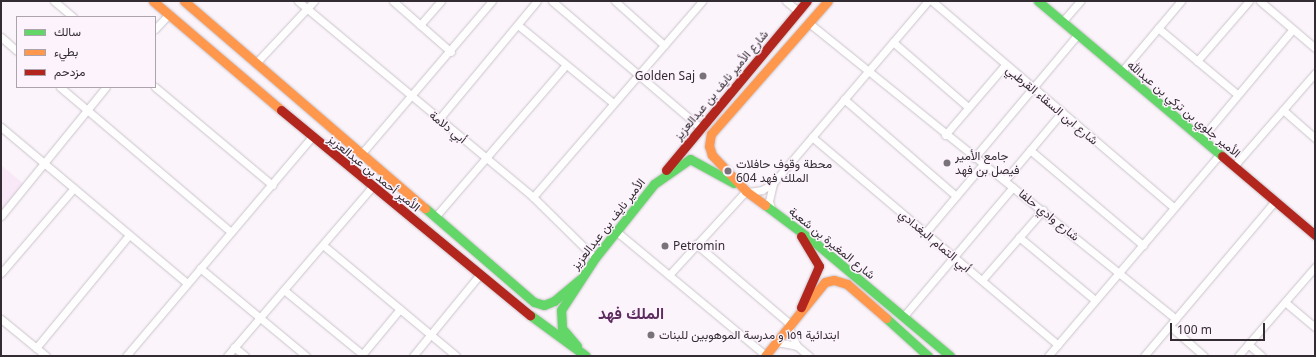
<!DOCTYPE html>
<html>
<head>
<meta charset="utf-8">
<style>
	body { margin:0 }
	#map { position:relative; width:1316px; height:357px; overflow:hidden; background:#fbf5fb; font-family:"Noto Sans",Vazirmatn,sans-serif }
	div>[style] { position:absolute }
	.green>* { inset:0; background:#f8e8f8 }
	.roads { filter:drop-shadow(0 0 1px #cac4ca) drop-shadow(0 0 1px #cac4ca) }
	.street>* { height:7px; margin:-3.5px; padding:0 3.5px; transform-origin:3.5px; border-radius:3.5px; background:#fefefe }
	.fast>* { height:9px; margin:-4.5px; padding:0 4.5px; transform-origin:4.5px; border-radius:4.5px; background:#63d668 }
	.slow>* { height:9px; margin:-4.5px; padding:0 4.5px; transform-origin:4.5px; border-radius:4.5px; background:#ff974d }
	.jam>* { height:9px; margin:-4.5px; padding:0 4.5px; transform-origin:4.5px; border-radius:4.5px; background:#b3261e }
	.dots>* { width:11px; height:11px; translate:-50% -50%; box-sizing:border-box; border:2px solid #fdf3fd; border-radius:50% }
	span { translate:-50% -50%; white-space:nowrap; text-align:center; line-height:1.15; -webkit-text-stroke:3px #fdf3fd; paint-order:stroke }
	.poi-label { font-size:12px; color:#332d33 }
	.right { translate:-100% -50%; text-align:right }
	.left { translate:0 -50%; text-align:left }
	.street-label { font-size:12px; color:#332d33 }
	.district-label { font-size:16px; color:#5d2c5e; font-weight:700 }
	.frame { position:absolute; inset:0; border:2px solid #332d33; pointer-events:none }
	.legend { position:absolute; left:16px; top:16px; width:140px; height:72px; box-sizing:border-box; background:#fdf3fd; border:1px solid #aca4ac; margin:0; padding:5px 7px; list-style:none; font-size:12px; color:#332d33 }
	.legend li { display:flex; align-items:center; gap:8px; height:20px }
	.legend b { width:20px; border:1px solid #aca4ac }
	.scale { position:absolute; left:1170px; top:323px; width:95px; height:18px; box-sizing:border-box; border:2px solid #332d33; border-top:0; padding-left:5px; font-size:12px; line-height:14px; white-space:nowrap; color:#332d33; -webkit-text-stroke:3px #fdf3fd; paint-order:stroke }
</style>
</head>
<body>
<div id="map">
	<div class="green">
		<i style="clip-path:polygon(1px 165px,24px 184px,1px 211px)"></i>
	</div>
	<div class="roads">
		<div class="street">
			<i style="left:54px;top:1px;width:25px;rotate:40deg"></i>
			<i style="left:298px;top:1px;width:306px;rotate:39.8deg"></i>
			<i style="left:533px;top:197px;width:87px;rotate:44.5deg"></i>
			<i style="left:393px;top:1px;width:77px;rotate:41.3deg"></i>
			<i style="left:552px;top:1px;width:197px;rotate:40.5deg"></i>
			<i style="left:615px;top:1px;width:66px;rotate:41.9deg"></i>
			<i style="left:786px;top:1px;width:16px;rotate:40deg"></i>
			<i style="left:932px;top:1px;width:318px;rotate:40.5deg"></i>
			<i style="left:1260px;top:1px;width:72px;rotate:40.5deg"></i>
			<i style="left:1062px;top:22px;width:28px;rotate:-49deg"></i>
			<i style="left:809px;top:23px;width:471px;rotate:38.9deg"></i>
			<i style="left:420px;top:25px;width:32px;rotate:-49deg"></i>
			<i style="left:518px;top:25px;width:123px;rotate:39.4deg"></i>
			<i style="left:1158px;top:28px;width:104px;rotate:39.9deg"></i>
			<i style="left:155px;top:29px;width:21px;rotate:-47deg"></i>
			<i style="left:1px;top:37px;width:21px;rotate:41deg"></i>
			<i style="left:893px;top:42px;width:99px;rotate:40.9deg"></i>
			<i style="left:1197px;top:61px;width:79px;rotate:-49.1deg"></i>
			<i style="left:256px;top:63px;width:85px;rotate:-46.9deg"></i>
			<i style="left:1122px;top:71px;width:92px;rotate:-49.9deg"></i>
			<i style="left:60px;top:87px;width:224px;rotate:40.3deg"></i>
			<i style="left:155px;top:87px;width:153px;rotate:39.9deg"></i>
			<i style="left:844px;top:99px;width:148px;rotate:40.9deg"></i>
			<i style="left:1283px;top:110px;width:43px;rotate:41.2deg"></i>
			<i style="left:439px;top:119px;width:153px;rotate:-50.3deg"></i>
			<i style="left:1px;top:127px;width:243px;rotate:40deg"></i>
			<i style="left:945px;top:135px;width:92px;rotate:-49.4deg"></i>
			<i style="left:812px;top:137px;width:322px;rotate:40.2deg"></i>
			<i style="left:1201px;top:139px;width:143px;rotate:-50.1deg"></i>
			<i style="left:1030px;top:150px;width:148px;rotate:40.1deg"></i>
			<i style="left:362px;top:153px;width:200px;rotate:-49.5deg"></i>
			<i style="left:974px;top:158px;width:162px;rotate:-50deg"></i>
			<i style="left:1234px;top:166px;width:123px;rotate:-48.9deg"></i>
			<i style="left:1005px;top:180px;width:89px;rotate:-50deg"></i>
			<i style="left:748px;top:192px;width:14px;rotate:-8deg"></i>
			<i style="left:762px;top:190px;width:13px;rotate:-32deg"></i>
			<i style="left:773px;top:183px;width:239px;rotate:-49.6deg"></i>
			<i style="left:533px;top:197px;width:259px;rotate:-49.2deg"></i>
			<i style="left:772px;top:211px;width:10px;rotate:-107deg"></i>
			<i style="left:769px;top:201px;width:18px;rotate:-77deg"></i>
			<i style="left:1px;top:216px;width:166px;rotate:-50.9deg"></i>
			<i style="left:436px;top:216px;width:199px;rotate:-49.3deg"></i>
			<i style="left:617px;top:232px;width:192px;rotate:39.7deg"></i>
			<i style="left:925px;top:233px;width:92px;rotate:-49.9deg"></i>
			<i style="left:1019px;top:237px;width:99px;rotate:39.7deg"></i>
			<i style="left:696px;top:244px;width:123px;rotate:40.4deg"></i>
			<i style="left:323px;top:245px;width:173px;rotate:39.8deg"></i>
			<i style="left:200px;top:268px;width:138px;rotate:39.7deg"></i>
			<i style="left:1px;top:273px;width:112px;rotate:-49.3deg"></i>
			<i style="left:669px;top:275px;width:114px;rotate:-47.5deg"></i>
			<i style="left:982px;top:280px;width:93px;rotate:-48.9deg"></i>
			<i style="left:284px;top:290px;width:101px;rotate:39.4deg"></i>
			<i style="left:1285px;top:302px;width:39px;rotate:40deg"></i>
			<i style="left:903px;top:317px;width:170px;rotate:-49.8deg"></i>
			<i style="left:1px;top:319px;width:58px;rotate:39.4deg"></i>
			<i style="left:788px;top:326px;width:22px;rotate:66deg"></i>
			<i style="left:1170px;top:326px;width:45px;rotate:41.4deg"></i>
			<i style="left:777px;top:342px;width:20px;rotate:11deg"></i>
			<i style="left:797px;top:346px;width:16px;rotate:40deg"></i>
			<i style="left:1248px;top:344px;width:18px;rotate:41deg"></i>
			<i style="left:234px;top:347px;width:14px;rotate:39deg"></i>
			<i style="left:36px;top:348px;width:146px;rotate:-50.5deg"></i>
			<i style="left:126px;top:356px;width:287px;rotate:-49.7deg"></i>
			<i style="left:227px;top:356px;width:223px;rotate:-49.4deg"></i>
			<i style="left:361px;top:356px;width:61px;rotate:-50.3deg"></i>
			<i style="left:413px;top:356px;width:106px;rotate:-50.7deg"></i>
			<i style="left:1048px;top:356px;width:264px;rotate:-49.6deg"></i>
			<i style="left:1144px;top:356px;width:203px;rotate:-49.8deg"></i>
			<i style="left:1238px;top:356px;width:118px;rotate:-49.1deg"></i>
		</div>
		<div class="fast">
			<i style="left:1038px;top:1px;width:241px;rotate:40.1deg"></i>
			<i style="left:765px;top:205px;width:60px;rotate:36.9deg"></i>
			<i style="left:813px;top:241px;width:179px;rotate:40deg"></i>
			<i style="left:425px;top:208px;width:144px;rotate:40.8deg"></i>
			<i style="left:534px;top:302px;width:10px;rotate:17deg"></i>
			<i style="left:544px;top:305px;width:11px;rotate:-22deg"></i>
			<i style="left:554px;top:301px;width:34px;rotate:-40deg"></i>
			<i style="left:530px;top:315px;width:69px;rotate:36.2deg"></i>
			<i style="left:886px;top:318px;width:57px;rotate:42.1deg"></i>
			<i style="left:577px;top:346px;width:23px;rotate:-130deg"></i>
			<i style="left:562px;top:328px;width:18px;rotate:-93deg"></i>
			<i style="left:561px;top:310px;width:62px;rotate:-56.8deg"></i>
			<i style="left:595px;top:258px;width:95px;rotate:-51.4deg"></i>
			<i style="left:654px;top:184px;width:44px;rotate:-34.8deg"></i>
			<i style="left:690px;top:159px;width:50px;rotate:28.6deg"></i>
		</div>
		<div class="slow">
			<i style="left:153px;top:1px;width:168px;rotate:40.4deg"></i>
			<i style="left:184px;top:1px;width:318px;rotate:40.7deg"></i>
			<i style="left:765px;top:205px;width:24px;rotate:-144deg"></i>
			<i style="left:746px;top:191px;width:50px;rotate:-133.4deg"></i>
			<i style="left:712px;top:155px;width:9px;rotate:-108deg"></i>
			<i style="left:709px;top:146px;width:12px;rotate:-81deg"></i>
			<i style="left:711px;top:134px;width:177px;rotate:-48.7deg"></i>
			<i style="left:765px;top:356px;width:95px;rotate:-51deg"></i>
			<i style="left:825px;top:282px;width:9px;rotate:-13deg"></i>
			<i style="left:834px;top:280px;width:14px;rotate:17deg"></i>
			<i style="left:847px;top:284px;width:52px;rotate:41.1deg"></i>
		</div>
		<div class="jam">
			<i style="left:281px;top:110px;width:323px;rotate:39.5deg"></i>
			<i style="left:1222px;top:156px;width:122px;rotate:40.3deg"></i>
			<i style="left:666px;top:170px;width:220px;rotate:-50.2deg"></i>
			<i style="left:801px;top:236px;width:35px;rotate:59deg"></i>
			<i style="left:819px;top:266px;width:45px;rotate:113.7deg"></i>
		</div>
	</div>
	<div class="dots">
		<i style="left:703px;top:76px;background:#797379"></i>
		<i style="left:947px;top:163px;background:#797379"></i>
		<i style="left:728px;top:171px;background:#797379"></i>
		<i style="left:665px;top:246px;background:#797379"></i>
		<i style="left:651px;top:335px;background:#797379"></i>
	</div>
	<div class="poi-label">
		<span class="right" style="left:695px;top:76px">Golden Saj</span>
		<span class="left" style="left:955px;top:163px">جامع الأمير<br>فيصل بن فهد</span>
		<span class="left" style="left:736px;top:171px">محطة وقوف حافلات<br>الملك فهد 604</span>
		<span class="left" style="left:673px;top:246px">Petromin</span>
		<span class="left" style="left:659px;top:335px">ابتدائية ١٥٩ و مدرسة الموهوبين للبنات</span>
	</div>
	<div class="street-label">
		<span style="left:721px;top:85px;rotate:-50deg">شارع الأمير نايف بن عبدالعزيز</span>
		<span style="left:1052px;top:105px;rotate:40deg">شارع ابن السقاء القرطبي</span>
		<span style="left:1184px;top:109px;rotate:40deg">الأمير جلوي بن تركي بن عبدالله</span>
		<span style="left:448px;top:127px;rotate:39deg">أبي دلامة</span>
		<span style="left:374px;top:173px;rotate:39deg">الأمير أحمد بن عبدالعزيز</span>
		<span style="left:1049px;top:215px;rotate:39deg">شارع وادي حلفا</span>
		<span style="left:608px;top:224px;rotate:-52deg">الأمير نايف بن عبدالعزيز</span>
		<span style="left:935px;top:241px;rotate:40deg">أبي التمام البغدادي</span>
		<span style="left:832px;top:243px;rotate:39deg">شارع المغيرة بن شعبة</span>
	</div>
	<div class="district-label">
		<span style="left:631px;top:313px">الملك فهد</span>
	</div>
	<div class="frame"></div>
	<ul class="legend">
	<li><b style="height:5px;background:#63d668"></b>سالك</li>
	<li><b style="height:5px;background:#ff974d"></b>بطيء</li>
	<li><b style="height:5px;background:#b3261e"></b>مزدحم</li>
	</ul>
	<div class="scale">100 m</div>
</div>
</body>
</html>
